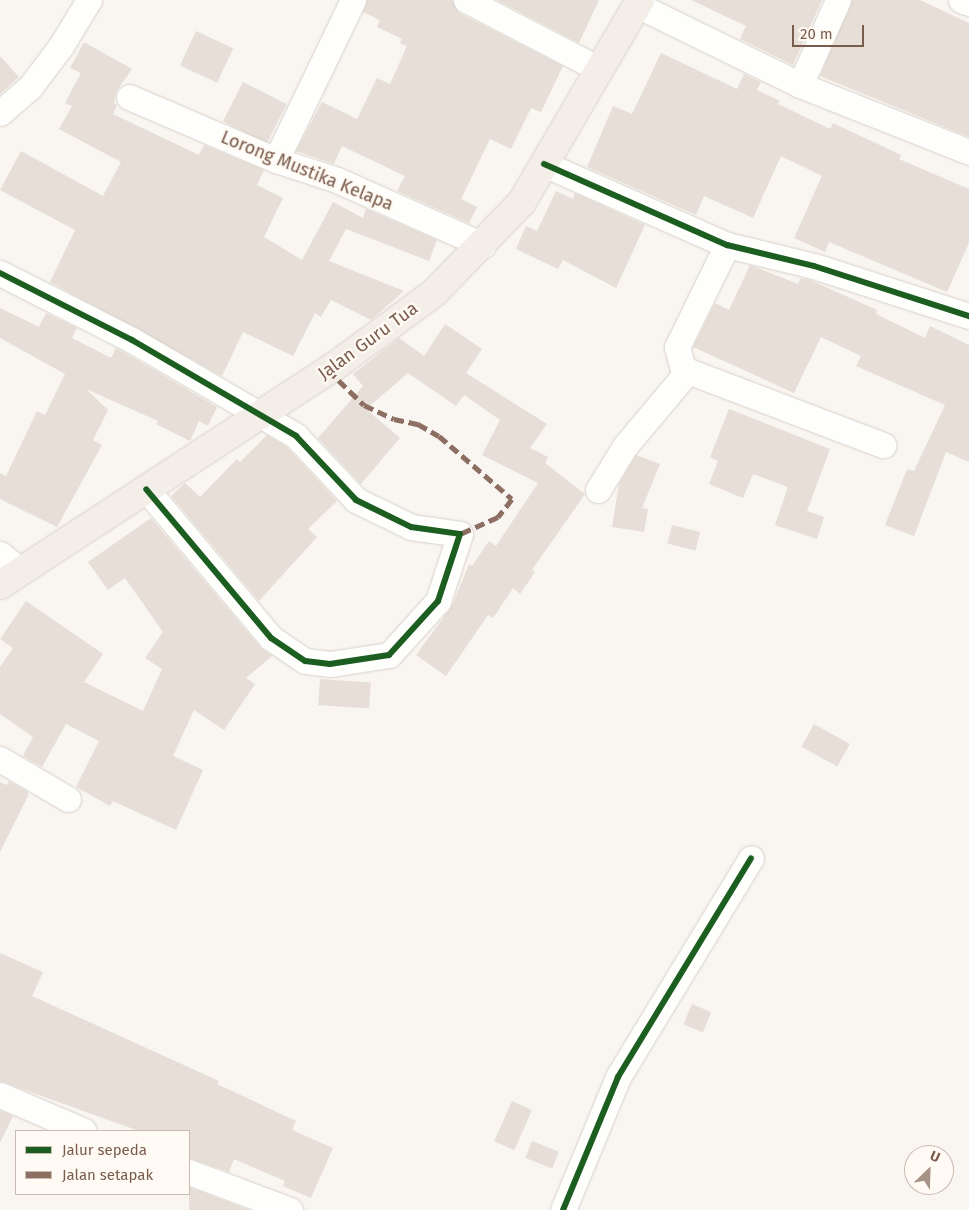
<!DOCTYPE html>
<html>
<head>
<meta charset="utf-8">
<style>
	body { margin:0 }
	#map { position:relative; width:969px; height:1210px; overflow:hidden; background:#f9f5f0; font-family:"Fira Sans",sans-serif }
	div>[style] { position:absolute }
	.building>* { inset:0; background:#e6ded7; transform-origin:0 0 }
	.roads { filter:drop-shadow(0 0 1px #d7d1cb) drop-shadow(0 0 1px #d7d1cb) }
	.minor>* { height:25px; margin:-12.5px; padding:0 12.5px; transform-origin:12.5px; border-radius:12.5px; background:#fefefd }
	.major>* { height:28px; margin:-14px; padding:0 14px; transform-origin:14px; border-radius:14px; background:#f3eee8 }
	.quiet>* { height:5px; margin-top:-2.5px; transform-origin:0; background:repeating-linear-gradient(90deg,#8d6e63 0 10px,transparent 0 15px) }
	.cycleway>* { height:6px; margin:-3px; padding:0 3px; transform-origin:3px; border-radius:3px; background:#1b5e20 }
	span { translate:-50% -50%; white-space:nowrap; text-align:center; line-height:1.15; -webkit-text-stroke:4.5px #fffaf3; paint-order:stroke }
	.street-label { font-size:18px; color:#7a5c4d }
	.legend { position:absolute; left:15px; top:1130px; width:175px; height:65px; box-sizing:border-box; background:#fffaf3; border:1px solid #cabbb1; margin:0; padding:6px 9px; list-style:none; font-size:15px; color:#7a5c4d }
	.legend li { display:flex; align-items:center; gap:10px; height:25px }
	.legend b { width:25px; border:1px solid #cabbb1 }
	.north { position:absolute; left:904px; top:1145px; width:50px; height:50px; box-sizing:border-box; background:#fffaf3; border:1px solid #cabbb1; border-radius:50%; rotate:24deg; font-size:14px; font-weight:700; line-height:20px; text-align:center; color:#7a5c4d }
	.north::after { content:''; display:block; margin:auto; width:18px; height:22px; background:#a69286; clip-path:polygon(50% 0,100% 100%,50% 72%,0 100%) }
	.scale { position:absolute; left:792px; top:25px; width:72px; height:22px; box-sizing:border-box; border:2px solid #7a5c4d; border-top:0; padding-left:6px; font-size:15px; line-height:18px; white-space:nowrap; color:#7a5c4d; -webkit-text-stroke:4px #fffaf3; paint-order:stroke }
</style>
</head>
<body>
<div id="map">
	<div class="building">
		<i style="clip-path:polygon(367px 0,452px 0,459px 13px,563px 66px,541px 112px,531px 108px,511px 149px,490px 139px,461px 199px,477px 207px,469px 223px,397px 191px,405px 176px,342px 146px,334px 164px,296px 151px,322px 102px,357px 119px,377px 78px,390px 84px,407px 46px,400px 43px,402px 39px,377px 27px,380px 20px,363px 12px)"></i>
		<i style="clip-path:polygon(497px 0,599px 0,579px 43px)"></i>
		<i style="clip-path:polygon(691px 0,822px 0,793px 65px,740px 39px,746px 26px)"></i>
		<i style="clip-path:polygon(852px 0,920px 0,969px 23px,969px 137px,820px 76px)"></i>
		<i style="left:196px;top:31px;width:41px;height:38px;rotate:25deg"></i>
		<i style="clip-path:polygon(84px 42px,132px 69px,116px 92px,114px 103px,117px 105px,113px 114px,199px 155px,204px 145px,264px 170px,257px 185px,283px 198px,264px 237px,302px 260px,333px 202px,363px 218px,366px 209px,437px 240px,429px 261px,346px 229px,329px 261px,404px 291px,371px 320px,331px 300px,321px 317px,315px 313px,293px 356px,243px 332px,222px 376px,50px 282px,75px 230px,0 190px,21px 151px,103px 196px,121px 162px,59px 129px,72px 106px,65px 103px,81px 73px,70px 68px)"></i>
		<i style="clip-path:polygon(661px 53px,737px 89px,744px 74px,761px 82px,757px 90px,780px 101px,778px 104px,830px 129px,833px 123px,901px 155px,899px 159px,969px 189px,969px 243px,947px 292px,829px 242px,825px 252px,794px 238px,822px 176px,781px 156px,753px 218px,704px 196px,696px 215px,587px 167px,613px 106px,632px 114px)"></i>
		<i style="clip-path:polygon(0 56px,19px 77px,0 94px)"></i>
		<i style="left:243px;top:82px;width:49px;height:44px;rotate:27deg"></i>
		<i style="clip-path:polygon(556px 191px,573px 199px,575px 193px,645px 225px,616px 288px,563px 260px,558px 269px,516px 249px,526px 226px,537px 231px)"></i>
		<i style="clip-path:polygon(750px 265px,798px 284px,801px 278px,810px 280px,877px 310px,876px 314px,925px 338px,930px 326px,969px 345px,969px 462px,946px 452px,914px 536px,885px 525px,907px 469px,914px 471px,945px 405px,856px 366px,861px 356px,821px 337px,794px 393px,693px 347px,715px 303px,729px 310px)"></i>
		<i style="clip-path:polygon(0 308px,39px 327px,46px 313px,77px 328px,72px 338px,111px 358px,116px 348px,125px 353px,217px 407px,208px 426px,199px 421px,190px 441px,156px 424px,158px 421px,86px 389px,108px 410px,93px 440px,102px 445px,57px 527px,0 499px,0 473px,6px 476px,37px 411px,45px 415px,65px 374px,0 338px)"></i>
		<i style="clip-path:polygon(445px 324px,482px 349px,466px 373px,547px 424px,530px 448px,548px 457px,545px 463px,585px 494px,532px 570px,535px 572px,520px 594px,513px 588px,493px 618px,488px 615px,446px 676px,416px 655px,452px 606px,469px 564px,472px 566px,489px 541px,496px 546px,538px 483px,482px 455px,500px 420px,464px 395px,456px 406px,408px 373px,366px 409px,400px 438px,361px 484px,318px 438px,363px 386px,353px 374px,399px 338px,424px 356px)"></i>
		<i style="clip-path:polygon(729px 409px,830px 449px,807px 511px,824px 517px,817px 539px,775px 525px,788px 487px,753px 474px,743px 498px,709px 484px,718px 461px,710px 457px)"></i>
		<i style="clip-path:polygon(267px 435px,287px 447px,337px 501px,308px 529px,317px 537px,259px 601px,171px 496px,185px 483px,200px 497px,237px 459px,240px 462px)"></i>
		<i style="clip-path:polygon(636px 455px,660px 464px,642px 508px,648px 509px,644px 532px,612px 527px,619px 484px)"></i>
		<i style="clip-path:polygon(151px 518px,260px 647px,272px 656px,246px 678px,255px 684px,224px 730px,194px 710px,173px 756px,203px 770px,176px 830px,113px 801px,110px 806px,76px 787px,99px 741px,66px 724px,42px 767px,23px 756px,33px 737px,0 714px,0 667px,13px 648px,0 639px,26px 601px,103px 654px,84px 682px,143px 711px,162px 669px,145px 658px,163px 632px,125px 578px,108px 590px,88px 562px)"></i>
		<i style="left:672px;top:525px;width:29px;height:19px;rotate:14deg"></i>
		<i style="left:320px;top:679px;width:51px;height:26px;rotate:4deg"></i>
		<i style="left:814px;top:724px;width:41px;height:26px;rotate:29deg"></i>
		<i style="clip-path:polygon(9px 781px,28px 792px,28px 796px,0 852px,0 782px,7px 785px)"></i>
		<i style="clip-path:polygon(0 953px,43px 972px,32px 996px,219px 1081px,217px 1084px,296px 1121px,292px 1130px,333px 1148px,311px 1198px,283px 1186px,285px 1181px,234px 1159px,229px 1172px,189px 1158px,189px 1131px,139px 1131px,0 1081px)"></i>
		<i style="left:692px;top:1004px;width:21px;height:22px;rotate:23deg"></i>
		<i style="left:512px;top:1101px;width:22px;height:44px;rotate:24deg"></i>
		<i style="clip-path:polygon(0 1111px,13px 1116px,0 1143px)"></i>
		<i style="left:532px;top:1141px;width:29px;height:18px;rotate:22deg"></i>
		<i style="clip-path:polygon(189px 1187px,249px 1210px,189px 1210px)"></i>
	</div>
	<div class="roads">
		<div class="minor">
			<i style="left:466px;top:0;width:150px;rotate:27.4deg"></i>
			<i style="left:961px;top:0;width:9px;rotate:21deg"></i>
			<i style="left:637px;top:5px;width:182px;rotate:26.1deg"></i>
			<i style="left:800px;top:85px;width:182px;rotate:21.6deg"></i>
			<i style="left:800px;top:85px;width:93px;rotate:-65.9deg"></i>
			<i style="left:129px;top:97px;width:160px;rotate:23.2deg"></i>
			<i style="left:276px;top:160px;width:64px;rotate:18.2deg"></i>
			<i style="left:337px;top:180px;width:160px;rotate:24deg"></i>
			<i style="left:0;top:113px;width:40px;rotate:-41deg"></i>
			<i style="left:30px;top:87px;width:51px;rotate:-52.9deg"></i>
			<i style="left:61px;top:46px;width:54px;rotate:-58.7deg"></i>
			<i style="left:276px;top:160px;width:178px;rotate:-64.3deg"></i>
			<i style="left:544px;top:164px;width:200px;rotate:23.9deg"></i>
			<i style="left:727px;top:245px;width:89px;rotate:13.6deg"></i>
			<i style="left:814px;top:266px;width:163px;rotate:17.9deg"></i>
			<i style="left:727px;top:245px;width:114px;rotate:116.1deg"></i>
			<i style="left:677px;top:347px;width:20px;rotate:75deg"></i>
			<i style="left:682px;top:366px;width:8px;rotate:40deg"></i>
			<i style="left:688px;top:371px;width:209px;rotate:20.8deg"></i>
			<i style="left:0;top:273px;width:148px;rotate:26.9deg"></i>
			<i style="left:132px;top:340px;width:190px;rotate:30.3deg"></i>
			<i style="left:296px;top:436px;width:88px;rotate:46.8deg"></i>
			<i style="left:356px;top:500px;width:61px;rotate:26.1deg"></i>
			<i style="left:411px;top:527px;width:49px;rotate:8.1deg"></i>
			<i style="left:460px;top:534px;width:71px;rotate:108.2deg"></i>
			<i style="left:438px;top:601px;width:73px;rotate:132.2deg"></i>
			<i style="left:389px;top:655px;width:60px;rotate:171.3deg"></i>
			<i style="left:330px;top:664px;width:25px;rotate:-173deg"></i>
			<i style="left:305px;top:661px;width:41px;rotate:-145.9deg"></i>
			<i style="left:271px;top:638px;width:194px;rotate:-130deg"></i>
			<i style="left:598px;top:490px;width:52px;rotate:-58.5deg"></i>
			<i style="left:625px;top:446px;width:98px;rotate:-50deg"></i>
			<i style="left:0;top:554px;width:27px;rotate:39deg"></i>
			<i style="left:0;top:759px;width:79px;rotate:30.5deg"></i>
			<i style="left:0;top:1095px;width:91px;rotate:23.2deg"></i>
			<i style="left:189px;top:1172px;width:108px;rotate:20.6deg"></i>
			<i style="left:563px;top:1210px;width:144px;rotate:-67.5deg"></i>
			<i style="left:618px;top:1077px;width:256px;rotate:-58.7deg"></i>
		</div>
		<div class="major">
			<i style="left:0;top:585px;width:400px;rotate:-33.2deg"></i>
			<i style="left:335px;top:366px;width:124px;rotate:-36.5deg"></i>
			<i style="left:435px;top:292px;width:125px;rotate:-46deg"></i>
			<i style="left:522px;top:202px;width:234px;rotate:-59.7deg"></i>
		</div>
	</div>
	<div class="quiet">
		<i style="left:328px;top:370px;width:50px;rotate:44.2deg"></i>
		<i style="left:364px;top:405px;width:33px;rotate:25deg"></i>
		<i style="left:394px;top:419px;width:25px;rotate:12deg"></i>
		<i style="left:418px;top:424px;width:24px;rotate:30deg"></i>
		<i style="left:439px;top:436px;width:96px;rotate:40.8deg"></i>
		<i style="left:512px;top:499px;width:23px;rotate:128deg"></i>
		<i style="left:498px;top:517px;width:42px;rotate:155.9deg"></i>
	</div>
	<div class="cycleway">
		<i style="left:544px;top:164px;width:200px;rotate:23.9deg"></i>
		<i style="left:727px;top:245px;width:89px;rotate:13.6deg"></i>
		<i style="left:814px;top:266px;width:163px;rotate:17.9deg"></i>
		<i style="left:0;top:273px;width:148px;rotate:26.9deg"></i>
		<i style="left:132px;top:340px;width:190px;rotate:30.3deg"></i>
		<i style="left:296px;top:436px;width:88px;rotate:46.8deg"></i>
		<i style="left:356px;top:500px;width:61px;rotate:26.1deg"></i>
		<i style="left:411px;top:527px;width:49px;rotate:8.1deg"></i>
		<i style="left:460px;top:534px;width:71px;rotate:108.2deg"></i>
		<i style="left:438px;top:601px;width:73px;rotate:132.2deg"></i>
		<i style="left:389px;top:655px;width:60px;rotate:171.3deg"></i>
		<i style="left:330px;top:664px;width:25px;rotate:-173deg"></i>
		<i style="left:305px;top:661px;width:41px;rotate:-145.9deg"></i>
		<i style="left:271px;top:638px;width:194px;rotate:-130deg"></i>
		<i style="left:563px;top:1210px;width:144px;rotate:-67.5deg"></i>
		<i style="left:618px;top:1077px;width:256px;rotate:-58.7deg"></i>
	</div>
	<div class="street-label">
		<span style="left:307px;top:171px;rotate:22deg">Lorong Mustika Kelapa</span>
		<span style="left:368px;top:341px;rotate:-36deg">Jalan Guru Tua</span>
	</div>
	<ul class="legend">
	<li><b style="height:6px;background:#1b5e20"></b>Jalur sepeda</li>
	<li><b style="height:6px;background:#8d6e63"></b>Jalan setapak</li>
	</ul>
	<div class="north">U</div>
	<div class="scale">20 m</div>
</div>
</body>
</html>
